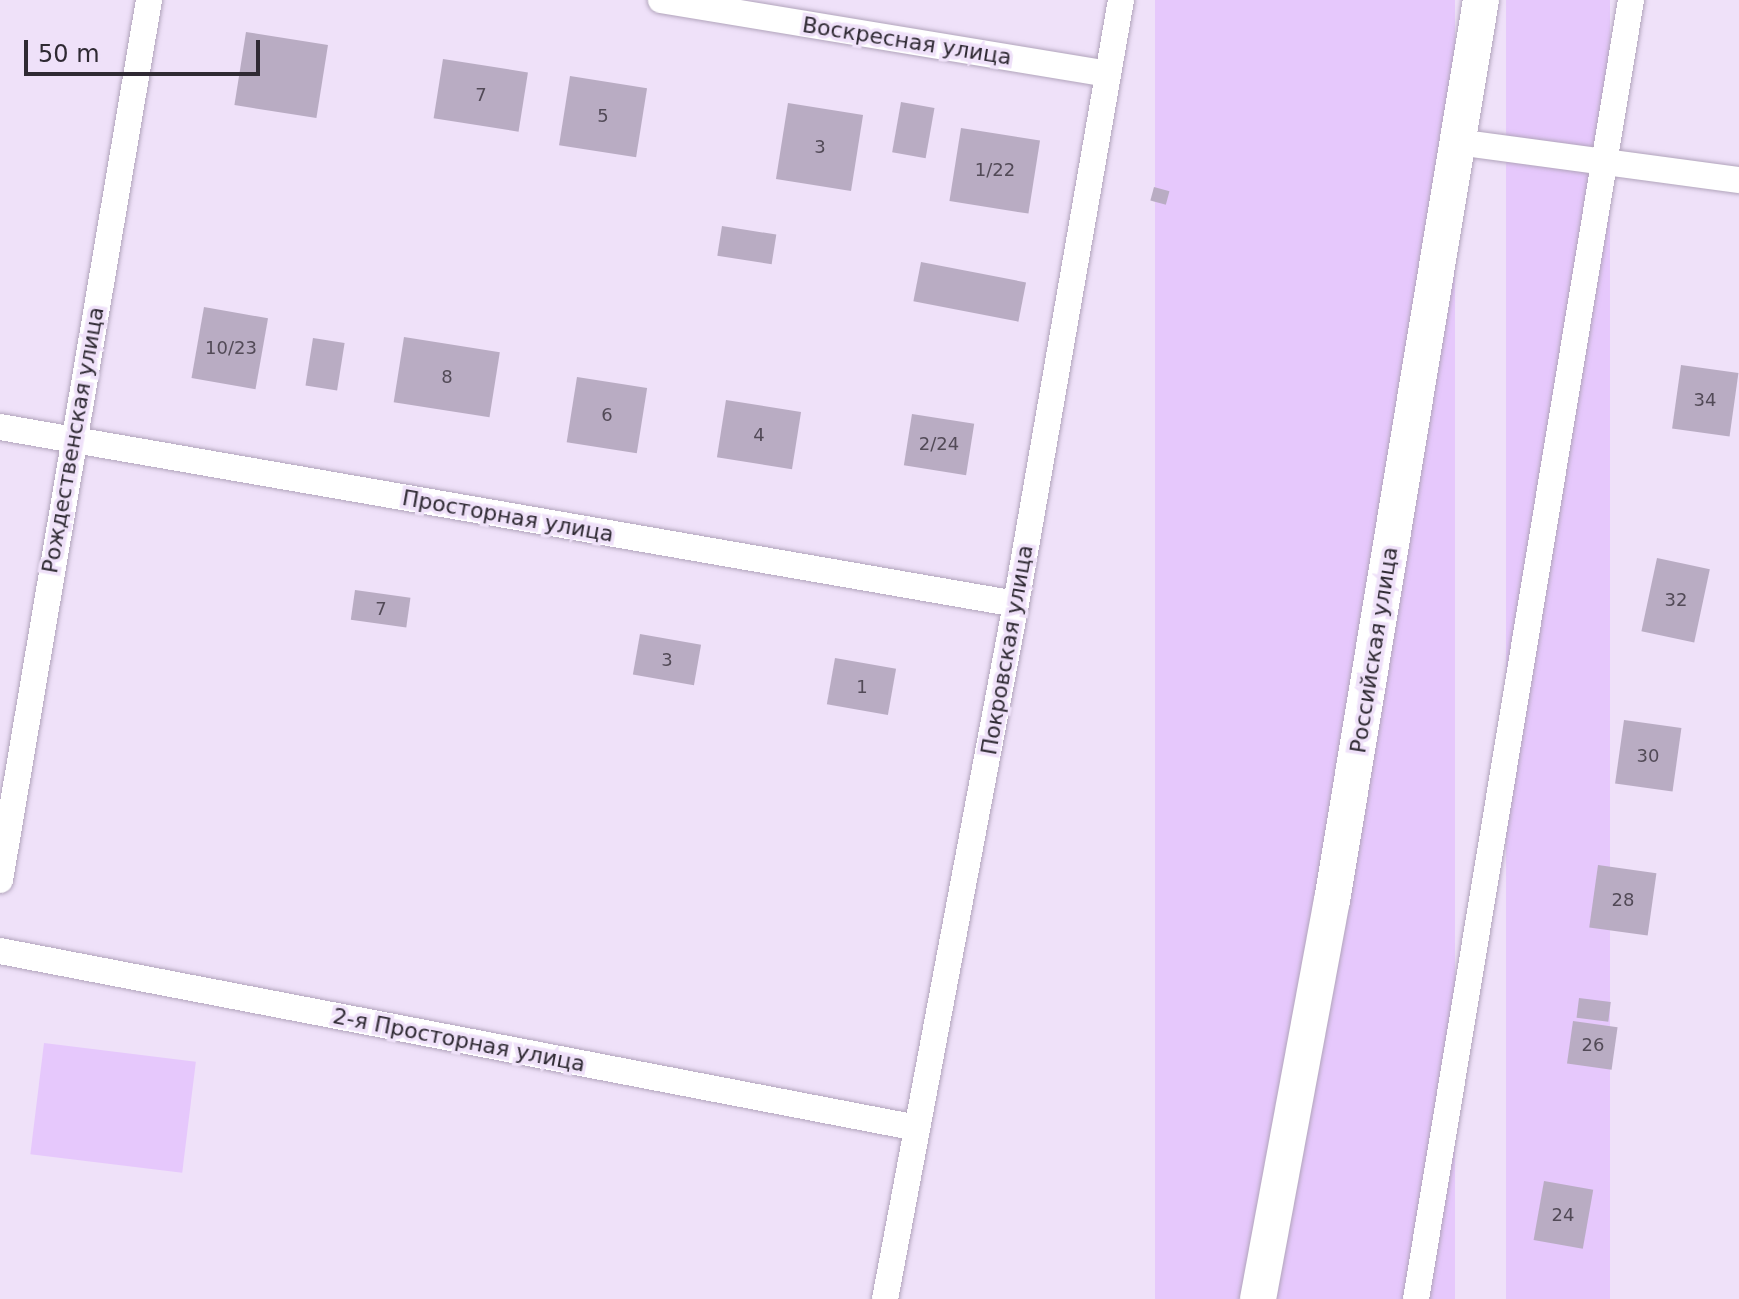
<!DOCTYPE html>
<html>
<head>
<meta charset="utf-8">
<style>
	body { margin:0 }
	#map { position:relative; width:1739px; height:1299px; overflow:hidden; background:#efe1f9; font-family:"DejaVu Sans",sans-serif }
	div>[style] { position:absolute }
	.green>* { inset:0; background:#e6c8fc; transform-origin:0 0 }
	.building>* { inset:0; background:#b9acc3; transform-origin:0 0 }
	.roads { filter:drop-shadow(0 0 2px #b1a4bb) drop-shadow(0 0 2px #b1a4bb) }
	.minor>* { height:26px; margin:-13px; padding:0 13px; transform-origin:13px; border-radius:13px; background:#fff }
	.secondary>* { height:36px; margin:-18px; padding:0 18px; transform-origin:18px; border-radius:18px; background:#fff }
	span { translate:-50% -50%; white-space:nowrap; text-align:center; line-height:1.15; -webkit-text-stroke:7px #efe1f9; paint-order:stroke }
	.number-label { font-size:18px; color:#524a57 }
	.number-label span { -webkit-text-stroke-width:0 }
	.street-label { font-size:22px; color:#2f2a33 }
	.scale { position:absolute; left:24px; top:40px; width:236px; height:36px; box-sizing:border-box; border:4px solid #2f2a33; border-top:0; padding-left:10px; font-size:24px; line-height:28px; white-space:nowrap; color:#2f2a33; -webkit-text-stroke:6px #efe1f9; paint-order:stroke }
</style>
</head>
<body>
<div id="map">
	<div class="green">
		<i style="left:1155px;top:0;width:300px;height:1320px"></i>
		<i style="left:1506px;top:0;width:104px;height:1318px"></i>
		<i style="left:44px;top:1043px;width:153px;height:112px;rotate:7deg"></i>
	</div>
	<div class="building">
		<i style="left:246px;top:32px;width:83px;height:74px;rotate:9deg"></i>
		<i style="left:443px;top:59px;width:86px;height:60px;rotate:9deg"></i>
		<i style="left:570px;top:76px;width:78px;height:70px;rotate:9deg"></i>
		<i style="left:901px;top:102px;width:34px;height:51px;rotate:10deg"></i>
		<i style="left:788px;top:103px;width:76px;height:77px;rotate:9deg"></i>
		<i style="left:961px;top:128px;width:80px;height:74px;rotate:9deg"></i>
		<i style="left:1154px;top:187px;width:16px;height:14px;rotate:15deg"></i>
		<i style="left:722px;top:226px;width:55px;height:30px;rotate:9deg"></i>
		<i style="left:921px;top:262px;width:107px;height:40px;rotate:11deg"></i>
		<i style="left:204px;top:307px;width:65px;height:72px;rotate:10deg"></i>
		<i style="left:404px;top:337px;width:97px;height:66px;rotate:9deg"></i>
		<i style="left:313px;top:338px;width:32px;height:48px;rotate:9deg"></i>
		<i style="left:1681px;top:365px;width:58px;height:64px;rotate:8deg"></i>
		<i style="left:577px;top:377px;width:71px;height:66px;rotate:9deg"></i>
		<i style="left:726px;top:400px;width:76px;height:58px;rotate:9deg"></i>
		<i style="left:912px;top:414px;width:63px;height:52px;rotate:9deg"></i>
		<i style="left:1657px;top:558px;width:54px;height:75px;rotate:12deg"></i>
		<i style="left:355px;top:590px;width:56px;height:30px;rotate:8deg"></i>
		<i style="left:640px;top:634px;width:62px;height:41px;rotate:10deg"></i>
		<i style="left:835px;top:658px;width:62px;height:47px;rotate:10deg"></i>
		<i style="left:1624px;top:720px;width:58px;height:64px;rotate:8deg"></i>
		<i style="left:1598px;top:865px;width:59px;height:63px;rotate:8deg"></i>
		<i style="left:1579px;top:998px;width:32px;height:20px;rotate:7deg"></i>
		<i style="left:1573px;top:1021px;width:45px;height:43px;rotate:8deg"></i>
		<i style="left:1544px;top:1181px;width:50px;height:60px;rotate:10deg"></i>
	</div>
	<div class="roads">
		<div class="minor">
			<i style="left:661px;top:0;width:452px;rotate:9.4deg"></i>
			<i style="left:1458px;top:142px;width:284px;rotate:7.7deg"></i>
			<i style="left:0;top:427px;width:1031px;rotate:9.88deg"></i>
			<i style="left:0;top:880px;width:893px;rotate:-80.39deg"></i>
			<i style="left:0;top:951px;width:934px;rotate:10.92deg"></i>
			<i style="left:885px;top:1299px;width:707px;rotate:-79.33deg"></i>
			<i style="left:1016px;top:604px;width:613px;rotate:-80.14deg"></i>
			<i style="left:1416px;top:1299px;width:1317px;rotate:-80.6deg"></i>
		</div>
		<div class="secondary">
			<i style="left:1258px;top:1299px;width:405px;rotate:-79.5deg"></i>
			<i style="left:1332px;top:901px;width:913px;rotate:-80.61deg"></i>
		</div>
	</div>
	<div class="number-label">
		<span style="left:481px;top:95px">7</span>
		<span style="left:603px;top:116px">5</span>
		<span style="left:820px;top:147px">3</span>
		<span style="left:995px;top:170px">1/22</span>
		<span style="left:231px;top:348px">10/23</span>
		<span style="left:447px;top:377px">8</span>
		<span style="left:1705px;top:400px">34</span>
		<span style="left:607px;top:415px">6</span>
		<span style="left:759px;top:435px">4</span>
		<span style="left:939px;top:444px">2/24</span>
		<span style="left:1676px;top:600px">32</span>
		<span style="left:381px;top:609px">7</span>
		<span style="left:667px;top:660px">3</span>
		<span style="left:862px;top:687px">1</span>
		<span style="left:1648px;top:756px">30</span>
		<span style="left:1623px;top:900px">28</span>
		<span style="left:1593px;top:1045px">26</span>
		<span style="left:1563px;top:1215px">24</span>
	</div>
	<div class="street-label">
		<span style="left:907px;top:41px;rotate:9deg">Воскресная улица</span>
		<span style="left:73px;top:440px;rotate:-80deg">Рождественская улица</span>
		<span style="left:508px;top:516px;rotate:10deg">Просторная улица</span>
		<span style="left:1007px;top:650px;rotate:-80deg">Покровская улица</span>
		<span style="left:1374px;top:650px;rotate:-81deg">Российская улица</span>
		<span style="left:459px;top:1040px;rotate:11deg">2-я Просторная улица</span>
	</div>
	<div class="scale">50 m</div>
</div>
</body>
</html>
